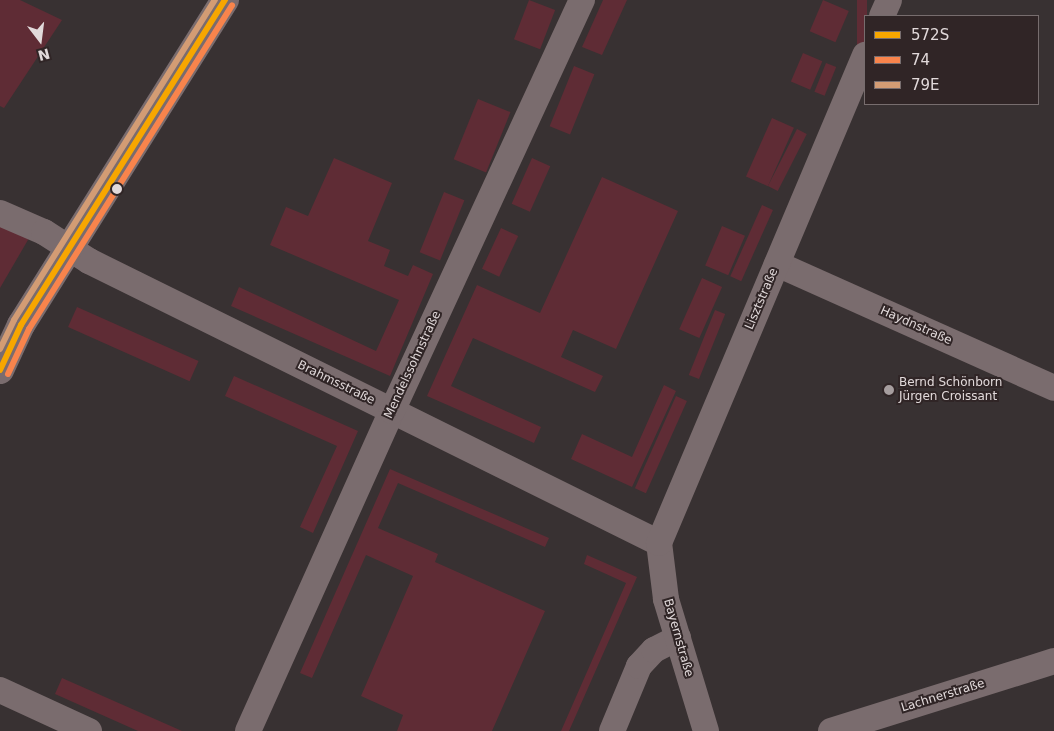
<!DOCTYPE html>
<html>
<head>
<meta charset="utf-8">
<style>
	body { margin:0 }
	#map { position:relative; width:1054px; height:731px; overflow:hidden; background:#383132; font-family:"DejaVu Sans",sans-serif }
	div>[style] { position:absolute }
	.green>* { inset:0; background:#5f2c35; transform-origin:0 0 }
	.minor>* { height:26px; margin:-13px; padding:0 13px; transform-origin:13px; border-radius:13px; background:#7a6c6e }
	.tertiary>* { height:28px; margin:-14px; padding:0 14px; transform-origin:14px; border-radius:14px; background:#7a6c6e }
	.bus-1>* { height:6px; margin:-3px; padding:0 3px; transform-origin:3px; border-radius:3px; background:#f7a600 }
	.bus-2>* { height:6px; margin:-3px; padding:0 3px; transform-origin:3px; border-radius:3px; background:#f8844c }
	.bus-3>* { height:6px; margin:-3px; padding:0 3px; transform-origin:3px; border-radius:3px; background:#d39c74 }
	.dots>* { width:14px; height:14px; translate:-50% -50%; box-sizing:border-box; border:2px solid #302526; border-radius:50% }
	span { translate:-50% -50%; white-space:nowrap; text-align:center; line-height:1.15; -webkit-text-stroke:4px #302526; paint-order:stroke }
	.street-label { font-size:12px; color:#e1d9da }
	.poi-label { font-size:12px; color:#e1d9da }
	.left { translate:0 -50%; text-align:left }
	.legend { position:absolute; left:864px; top:15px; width:175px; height:90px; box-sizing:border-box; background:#302526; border:1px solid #776d6e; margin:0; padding:6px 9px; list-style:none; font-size:15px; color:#e1d9da }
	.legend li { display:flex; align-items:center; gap:10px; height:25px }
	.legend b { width:25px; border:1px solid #776d6e }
	.north { position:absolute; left:15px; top:15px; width:50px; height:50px; -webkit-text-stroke:4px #302526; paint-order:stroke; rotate:165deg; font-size:14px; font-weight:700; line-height:20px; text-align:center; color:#e1d9da }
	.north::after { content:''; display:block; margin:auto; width:18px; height:22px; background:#e1d9da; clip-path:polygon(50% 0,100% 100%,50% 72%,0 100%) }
</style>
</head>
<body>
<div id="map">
	<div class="green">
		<i style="clip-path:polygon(0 0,20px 0,62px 20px,4px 108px,0 106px)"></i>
		<i style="left:529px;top:0;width:28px;height:42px;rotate:21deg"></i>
		<i style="clip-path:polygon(603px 0,627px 0,602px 55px,582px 47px)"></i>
		<i style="left:823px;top:0;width:28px;height:34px;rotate:23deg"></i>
		<i style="left:857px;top:0;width:10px;height:48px"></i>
		<i style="left:803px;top:53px;width:21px;height:31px;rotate:23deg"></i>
		<i style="left:826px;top:63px;width:11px;height:31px;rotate:22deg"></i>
		<i style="left:574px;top:66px;width:22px;height:65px;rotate:22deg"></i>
		<i style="left:478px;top:99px;width:35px;height:65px;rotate:22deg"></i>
		<i style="left:772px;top:118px;width:24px;height:64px;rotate:24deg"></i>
		<i style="left:797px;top:129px;width:11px;height:64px;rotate:27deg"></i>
		<i style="clip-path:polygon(334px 158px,392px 183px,368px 241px,390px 250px,384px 266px,408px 276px,413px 265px,433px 274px,390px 376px,231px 306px,239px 287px,376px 351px,399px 300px,270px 245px,286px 207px,308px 216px)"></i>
		<i style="left:532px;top:158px;width:20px;height:50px;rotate:24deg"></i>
		<i style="clip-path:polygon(602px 177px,678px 211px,616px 349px,573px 330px,561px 357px,603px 376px,595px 392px,473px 338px,451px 386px,541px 427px,534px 443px,427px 396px,477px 285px,540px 313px)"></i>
		<i style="left:444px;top:192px;width:22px;height:65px;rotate:22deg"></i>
		<i style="left:762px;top:205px;width:12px;height:78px;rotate:24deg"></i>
		<i style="clip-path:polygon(0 226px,32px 233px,0 288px)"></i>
		<i style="left:722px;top:226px;width:25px;height:43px;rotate:23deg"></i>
		<i style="left:501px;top:228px;width:19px;height:45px;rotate:25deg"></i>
		<i style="left:702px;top:278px;width:22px;height:56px;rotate:24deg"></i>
		<i style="left:77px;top:307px;width:133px;height:22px;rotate:24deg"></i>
		<i style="left:715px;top:310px;width:11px;height:70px;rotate:22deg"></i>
		<i style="clip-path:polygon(234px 376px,358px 431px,313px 533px,300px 527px,337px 446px,225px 396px)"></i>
		<i style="clip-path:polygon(664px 385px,676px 391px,632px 487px,571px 459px,582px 434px,632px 457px)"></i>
		<i style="left:676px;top:396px;width:12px;height:101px;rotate:24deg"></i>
		<i style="clip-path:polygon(390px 469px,549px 538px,545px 547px,398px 483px,378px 528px,438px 554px,435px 562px,545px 611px,492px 731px,397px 731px,403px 715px,361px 696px,413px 576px,366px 555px,312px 678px,300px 673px)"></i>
		<i style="clip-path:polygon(587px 555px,637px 577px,569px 731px,561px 731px,626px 583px,584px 564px)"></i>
		<i style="clip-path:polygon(62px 678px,182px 731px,138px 731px,55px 694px)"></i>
	</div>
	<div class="minor">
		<i style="left:882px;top:16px;width:17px;rotate:-66deg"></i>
		<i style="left:0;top:213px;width:48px;rotate:23.4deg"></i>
		<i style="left:44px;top:232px;width:54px;rotate:32.8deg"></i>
		<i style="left:89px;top:261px;width:636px;rotate:26.32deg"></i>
		<i style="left:777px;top:264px;width:303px;rotate:24.1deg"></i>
		<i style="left:0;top:690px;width:98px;rotate:24.7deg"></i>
		<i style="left:248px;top:731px;width:351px;rotate:-65.8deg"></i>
		<i style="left:392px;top:411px;width:453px;rotate:-65.2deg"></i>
		<i style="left:612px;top:731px;width:70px;rotate:-67.4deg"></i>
		<i style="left:639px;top:666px;width:22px;rotate:-47deg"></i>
		<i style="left:654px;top:650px;width:27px;rotate:-27deg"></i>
		<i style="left:706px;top:731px;width:138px;rotate:-106.9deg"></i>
		<i style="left:666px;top:599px;width:56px;rotate:-97.1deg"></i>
		<i style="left:659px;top:543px;width:530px;rotate:-67.11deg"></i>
		<i style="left:831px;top:731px;width:234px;rotate:-17.4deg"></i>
	</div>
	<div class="tertiary">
		<i style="left:0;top:370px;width:50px;rotate:-65deg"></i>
		<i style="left:21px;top:325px;width:384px;rotate:-57.9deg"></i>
	</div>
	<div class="bus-1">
		<i style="left:0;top:370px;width:50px;rotate:-65deg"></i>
		<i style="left:21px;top:325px;width:384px;rotate:-57.9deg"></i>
	</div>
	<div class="bus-2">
		<i style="left:8px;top:374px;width:50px;rotate:-65deg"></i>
		<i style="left:29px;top:329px;width:382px;rotate:-57.9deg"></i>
	</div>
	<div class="bus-3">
		<i style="left:0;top:349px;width:32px;rotate:-64deg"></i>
		<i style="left:14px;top:320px;width:378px;rotate:-57.9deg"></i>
	</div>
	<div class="dots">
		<i style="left:117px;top:189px;background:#e1d9da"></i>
		<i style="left:889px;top:390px;background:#a69e9f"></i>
	</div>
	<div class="street-label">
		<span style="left:762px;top:299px;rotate:-67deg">Lisztstraße</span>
		<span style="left:916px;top:326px;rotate:24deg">Haydnstraße</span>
		<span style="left:413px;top:365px;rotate:-65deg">Mendelssohnstraße</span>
		<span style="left:336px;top:383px;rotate:26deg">Brahmsstraße</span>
		<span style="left:678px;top:638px;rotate:74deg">Bayernstraße</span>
		<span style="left:943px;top:696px;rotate:-17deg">Lachnerstraße</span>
	</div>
	<div class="poi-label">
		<span class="left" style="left:899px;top:390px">Bernd Schönborn<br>Jürgen Croissant</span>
	</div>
	<ul class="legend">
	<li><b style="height:6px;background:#f7a600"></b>572S</li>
	<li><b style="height:6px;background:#f8844c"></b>74</li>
	<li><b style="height:6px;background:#d39c74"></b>79E</li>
	</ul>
	<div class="north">N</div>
</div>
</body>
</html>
